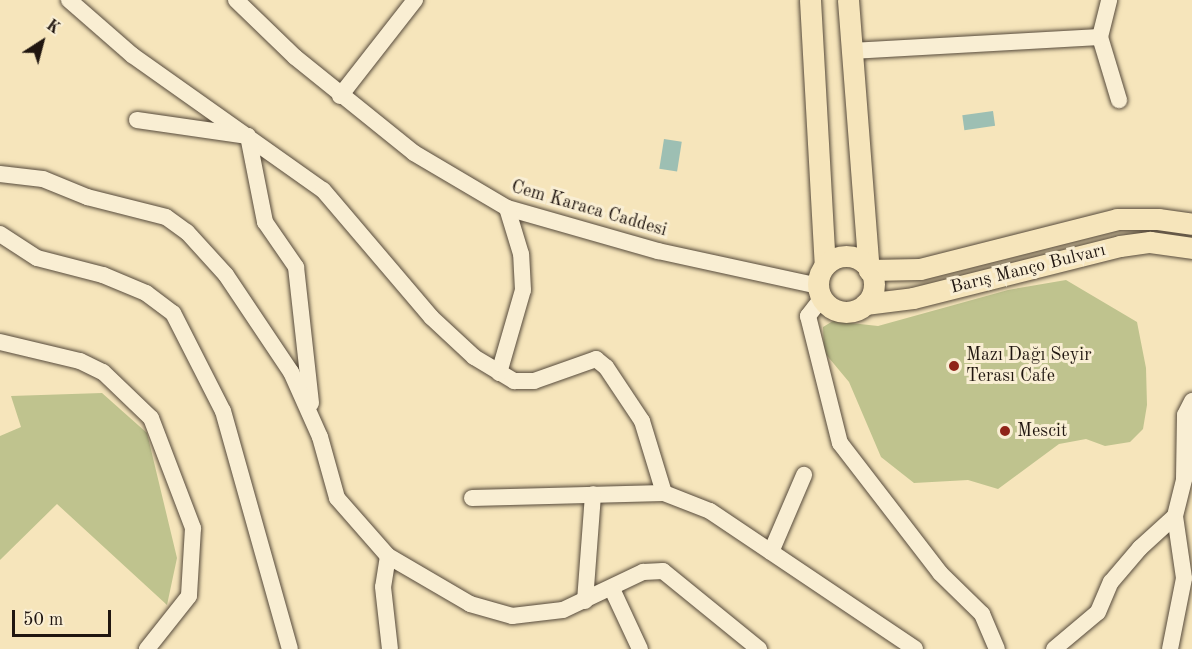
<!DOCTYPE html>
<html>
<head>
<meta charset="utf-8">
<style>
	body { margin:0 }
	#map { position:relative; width:1192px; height:649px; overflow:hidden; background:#f6e5bb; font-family:"Old Standard TT",serif }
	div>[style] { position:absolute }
	.green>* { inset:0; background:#bfc38e }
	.water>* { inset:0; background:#9dbfb3; transform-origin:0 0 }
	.roads { filter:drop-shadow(0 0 2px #564a3b) drop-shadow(0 0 2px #564a3b) }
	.minor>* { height:16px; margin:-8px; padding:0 8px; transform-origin:8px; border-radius:8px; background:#f9eed3 }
	.major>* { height:21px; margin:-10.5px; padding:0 10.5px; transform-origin:10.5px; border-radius:10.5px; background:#f6e5bb }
	.major>.ring { margin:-10.5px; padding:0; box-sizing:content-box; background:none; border:21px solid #f6e5bb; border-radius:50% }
	.dots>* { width:16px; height:16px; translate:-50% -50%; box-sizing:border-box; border:3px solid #f9eed3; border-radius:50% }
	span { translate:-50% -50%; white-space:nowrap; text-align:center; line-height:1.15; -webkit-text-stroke:6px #f9eed3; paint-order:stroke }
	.street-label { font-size:18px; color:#201610 }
	.poi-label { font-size:18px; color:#201610 }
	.left { translate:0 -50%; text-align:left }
	.north { position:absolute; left:12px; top:12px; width:60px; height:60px; -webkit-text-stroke:4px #f9eed3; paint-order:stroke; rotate:36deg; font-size:16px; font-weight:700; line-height:24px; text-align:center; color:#201610 }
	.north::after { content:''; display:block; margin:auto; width:21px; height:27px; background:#201610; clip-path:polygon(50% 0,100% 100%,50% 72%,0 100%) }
	.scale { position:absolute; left:12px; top:610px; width:99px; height:27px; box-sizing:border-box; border:3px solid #201610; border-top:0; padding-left:8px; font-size:18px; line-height:21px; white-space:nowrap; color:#201610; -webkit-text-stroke:4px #f9eed3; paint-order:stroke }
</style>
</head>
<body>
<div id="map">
	<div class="green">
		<i style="clip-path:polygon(1066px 280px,1137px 322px,1146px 368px,1147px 405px,1143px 429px,1130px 442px,1105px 446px,1086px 439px,1059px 444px,998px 489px,968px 480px,914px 483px,881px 457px,849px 382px,824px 352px,823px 327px,833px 321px,878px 326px,1008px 290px)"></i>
		<i style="clip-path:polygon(102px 393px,147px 433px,177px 558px,167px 605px,57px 504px,0 560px,0 436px,21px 427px,11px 396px)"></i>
	</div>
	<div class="water">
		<i style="left:993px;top:111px;width:15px;height:31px;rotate:82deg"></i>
		<i style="left:664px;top:139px;width:18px;height:30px;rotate:9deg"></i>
	</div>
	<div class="roads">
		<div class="minor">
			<i style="left:69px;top:0;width:84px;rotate:41.1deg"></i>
			<i style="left:132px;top:55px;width:234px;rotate:35.3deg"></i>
			<i style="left:323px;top:190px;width:167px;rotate:49.6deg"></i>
			<i style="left:431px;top:317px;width:59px;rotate:42.9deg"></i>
			<i style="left:474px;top:357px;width:47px;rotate:31deg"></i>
			<i style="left:514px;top:381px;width:20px"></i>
			<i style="left:534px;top:381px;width:66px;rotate:-19.5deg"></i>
			<i style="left:596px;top:359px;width:13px;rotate:39deg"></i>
			<i style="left:606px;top:367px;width:65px;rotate:56.3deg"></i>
			<i style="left:642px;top:421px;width:75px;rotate:73deg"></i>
			<i style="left:236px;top:0;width:82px;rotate:44deg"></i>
			<i style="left:295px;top:57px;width:153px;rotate:38.9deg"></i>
			<i style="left:414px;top:153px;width:108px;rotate:30.6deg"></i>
			<i style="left:507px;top:208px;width:157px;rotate:15.9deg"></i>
			<i style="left:658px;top:251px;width:164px;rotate:12.3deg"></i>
			<i style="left:1100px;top:37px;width:66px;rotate:73.2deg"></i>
			<i style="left:851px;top:51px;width:249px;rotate:-3.2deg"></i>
			<i style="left:1100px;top:37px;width:38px;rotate:-76deg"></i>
			<i style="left:340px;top:96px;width:122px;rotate:-52deg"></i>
			<i style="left:137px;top:120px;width:112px;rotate:8.2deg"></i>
			<i style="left:248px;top:136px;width:88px;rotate:78.8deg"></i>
			<i style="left:265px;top:222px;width:55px;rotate:55.4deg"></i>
			<i style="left:296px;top:267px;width:137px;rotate:83.7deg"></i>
			<i style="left:0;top:174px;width:43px;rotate:6.6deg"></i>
			<i style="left:43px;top:179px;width:48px;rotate:22.2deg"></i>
			<i style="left:87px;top:197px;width:81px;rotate:14.2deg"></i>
			<i style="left:166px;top:217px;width:26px;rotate:36deg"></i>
			<i style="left:187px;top:232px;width:58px;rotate:47.8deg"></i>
			<i style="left:226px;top:275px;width:117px;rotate:56.2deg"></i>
			<i style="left:291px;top:372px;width:71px;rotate:66deg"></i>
			<i style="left:320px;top:437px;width:63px;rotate:74.4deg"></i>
			<i style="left:337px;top:498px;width:77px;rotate:48.7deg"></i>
			<i style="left:388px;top:556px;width:95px;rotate:30.3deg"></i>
			<i style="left:470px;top:604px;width:44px;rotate:15.9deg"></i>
			<i style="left:512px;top:616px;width:51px;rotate:-6.7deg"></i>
			<i style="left:563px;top:610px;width:89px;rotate:-25.4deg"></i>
			<i style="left:643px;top:572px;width:20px;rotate:-3deg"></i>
			<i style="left:663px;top:571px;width:124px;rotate:39.1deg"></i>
			<i style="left:0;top:234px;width:44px;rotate:33deg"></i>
			<i style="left:37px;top:258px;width:68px;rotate:14.4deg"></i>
			<i style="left:103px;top:275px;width:47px;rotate:22.7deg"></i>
			<i style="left:146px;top:293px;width:34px;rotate:37deg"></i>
			<i style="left:173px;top:313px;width:110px;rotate:63deg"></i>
			<i style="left:223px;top:411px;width:247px;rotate:74.3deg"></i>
			<i style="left:822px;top:298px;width:23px;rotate:128deg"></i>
			<i style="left:808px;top:316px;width:131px;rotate:75.9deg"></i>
			<i style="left:840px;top:443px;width:164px;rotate:52.4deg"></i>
			<i style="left:940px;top:573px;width:59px;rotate:44.3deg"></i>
			<i style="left:982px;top:614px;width:38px;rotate:67deg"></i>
			<i style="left:0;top:342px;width:82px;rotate:13.4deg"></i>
			<i style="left:80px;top:361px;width:25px;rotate:26deg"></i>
			<i style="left:103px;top:372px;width:66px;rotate:43.8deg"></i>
			<i style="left:151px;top:418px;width:118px;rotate:69.1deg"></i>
			<i style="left:193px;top:528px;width:68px;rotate:93.4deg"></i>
			<i style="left:189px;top:596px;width:68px;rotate:128.4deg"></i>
			<i style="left:499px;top:373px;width:86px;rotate:-73.9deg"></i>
			<i style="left:523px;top:290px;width:36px;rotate:-93deg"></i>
			<i style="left:521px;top:254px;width:48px;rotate:-106.9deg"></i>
			<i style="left:472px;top:498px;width:192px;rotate:-1.5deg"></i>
			<i style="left:664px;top:493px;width:49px;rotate:21.4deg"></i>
			<i style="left:710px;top:511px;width:247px;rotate:33.9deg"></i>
			<i style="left:771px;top:552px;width:84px;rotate:-66.8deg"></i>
			<i style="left:388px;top:556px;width:31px;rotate:99deg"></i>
			<i style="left:383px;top:587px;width:62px;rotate:83.6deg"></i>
			<i style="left:612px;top:589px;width:66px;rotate:65deg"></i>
			<i style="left:585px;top:601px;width:107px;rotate:-85.7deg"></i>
			<i style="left:1054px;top:649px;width:57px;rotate:-40.1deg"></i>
			<i style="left:1098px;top:612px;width:33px;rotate:-67deg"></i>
			<i style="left:1111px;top:582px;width:45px;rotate:-49.5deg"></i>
			<i style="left:1140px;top:548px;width:47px;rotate:-42.4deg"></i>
			<i style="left:1175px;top:516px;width:38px;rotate:-76deg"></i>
			<i style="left:1184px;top:479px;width:64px;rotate:-89.1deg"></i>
			<i style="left:1185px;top:415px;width:16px;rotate:-63deg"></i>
			<i style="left:1170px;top:649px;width:72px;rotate:-78.8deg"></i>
			<i style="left:1184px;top:578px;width:63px;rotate:-98.3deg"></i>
		</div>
		<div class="major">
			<i style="left:810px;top:0;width:265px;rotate:86.8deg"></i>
			<i style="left:848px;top:0;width:271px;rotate:85.6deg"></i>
			<i style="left:869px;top:270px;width:51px;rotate:-1.1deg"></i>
			<i style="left:920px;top:269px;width:203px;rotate:-14.2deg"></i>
			<i style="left:1117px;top:219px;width:41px"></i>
			<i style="left:1158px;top:219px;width:34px;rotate:8deg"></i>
			<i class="ring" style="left:818px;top:256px;width:35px;height:35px"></i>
			<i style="left:865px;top:304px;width:48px;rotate:-7.1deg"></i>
			<i style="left:913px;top:298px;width:213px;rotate:-14.1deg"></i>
			<i style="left:1120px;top:246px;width:30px;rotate:-8deg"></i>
			<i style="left:1150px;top:242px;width:42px;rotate:8.1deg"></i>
		</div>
	</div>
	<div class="dots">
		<i style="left:954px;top:366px;background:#8f2418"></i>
		<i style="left:1005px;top:431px;background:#8f2418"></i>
	</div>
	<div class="street-label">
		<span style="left:589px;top:209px;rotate:16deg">Cem Karaca Caddesi</span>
		<span style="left:1028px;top:269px;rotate:-14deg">Barış Manço Bulvarı</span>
	</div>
	<div class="poi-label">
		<span class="left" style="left:966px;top:366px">Mazı Dağı Seyir<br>Terası Cafe</span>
		<span class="left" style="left:1017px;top:431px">Mescit</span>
	</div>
	<div class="north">K</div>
	<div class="scale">50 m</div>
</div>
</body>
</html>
